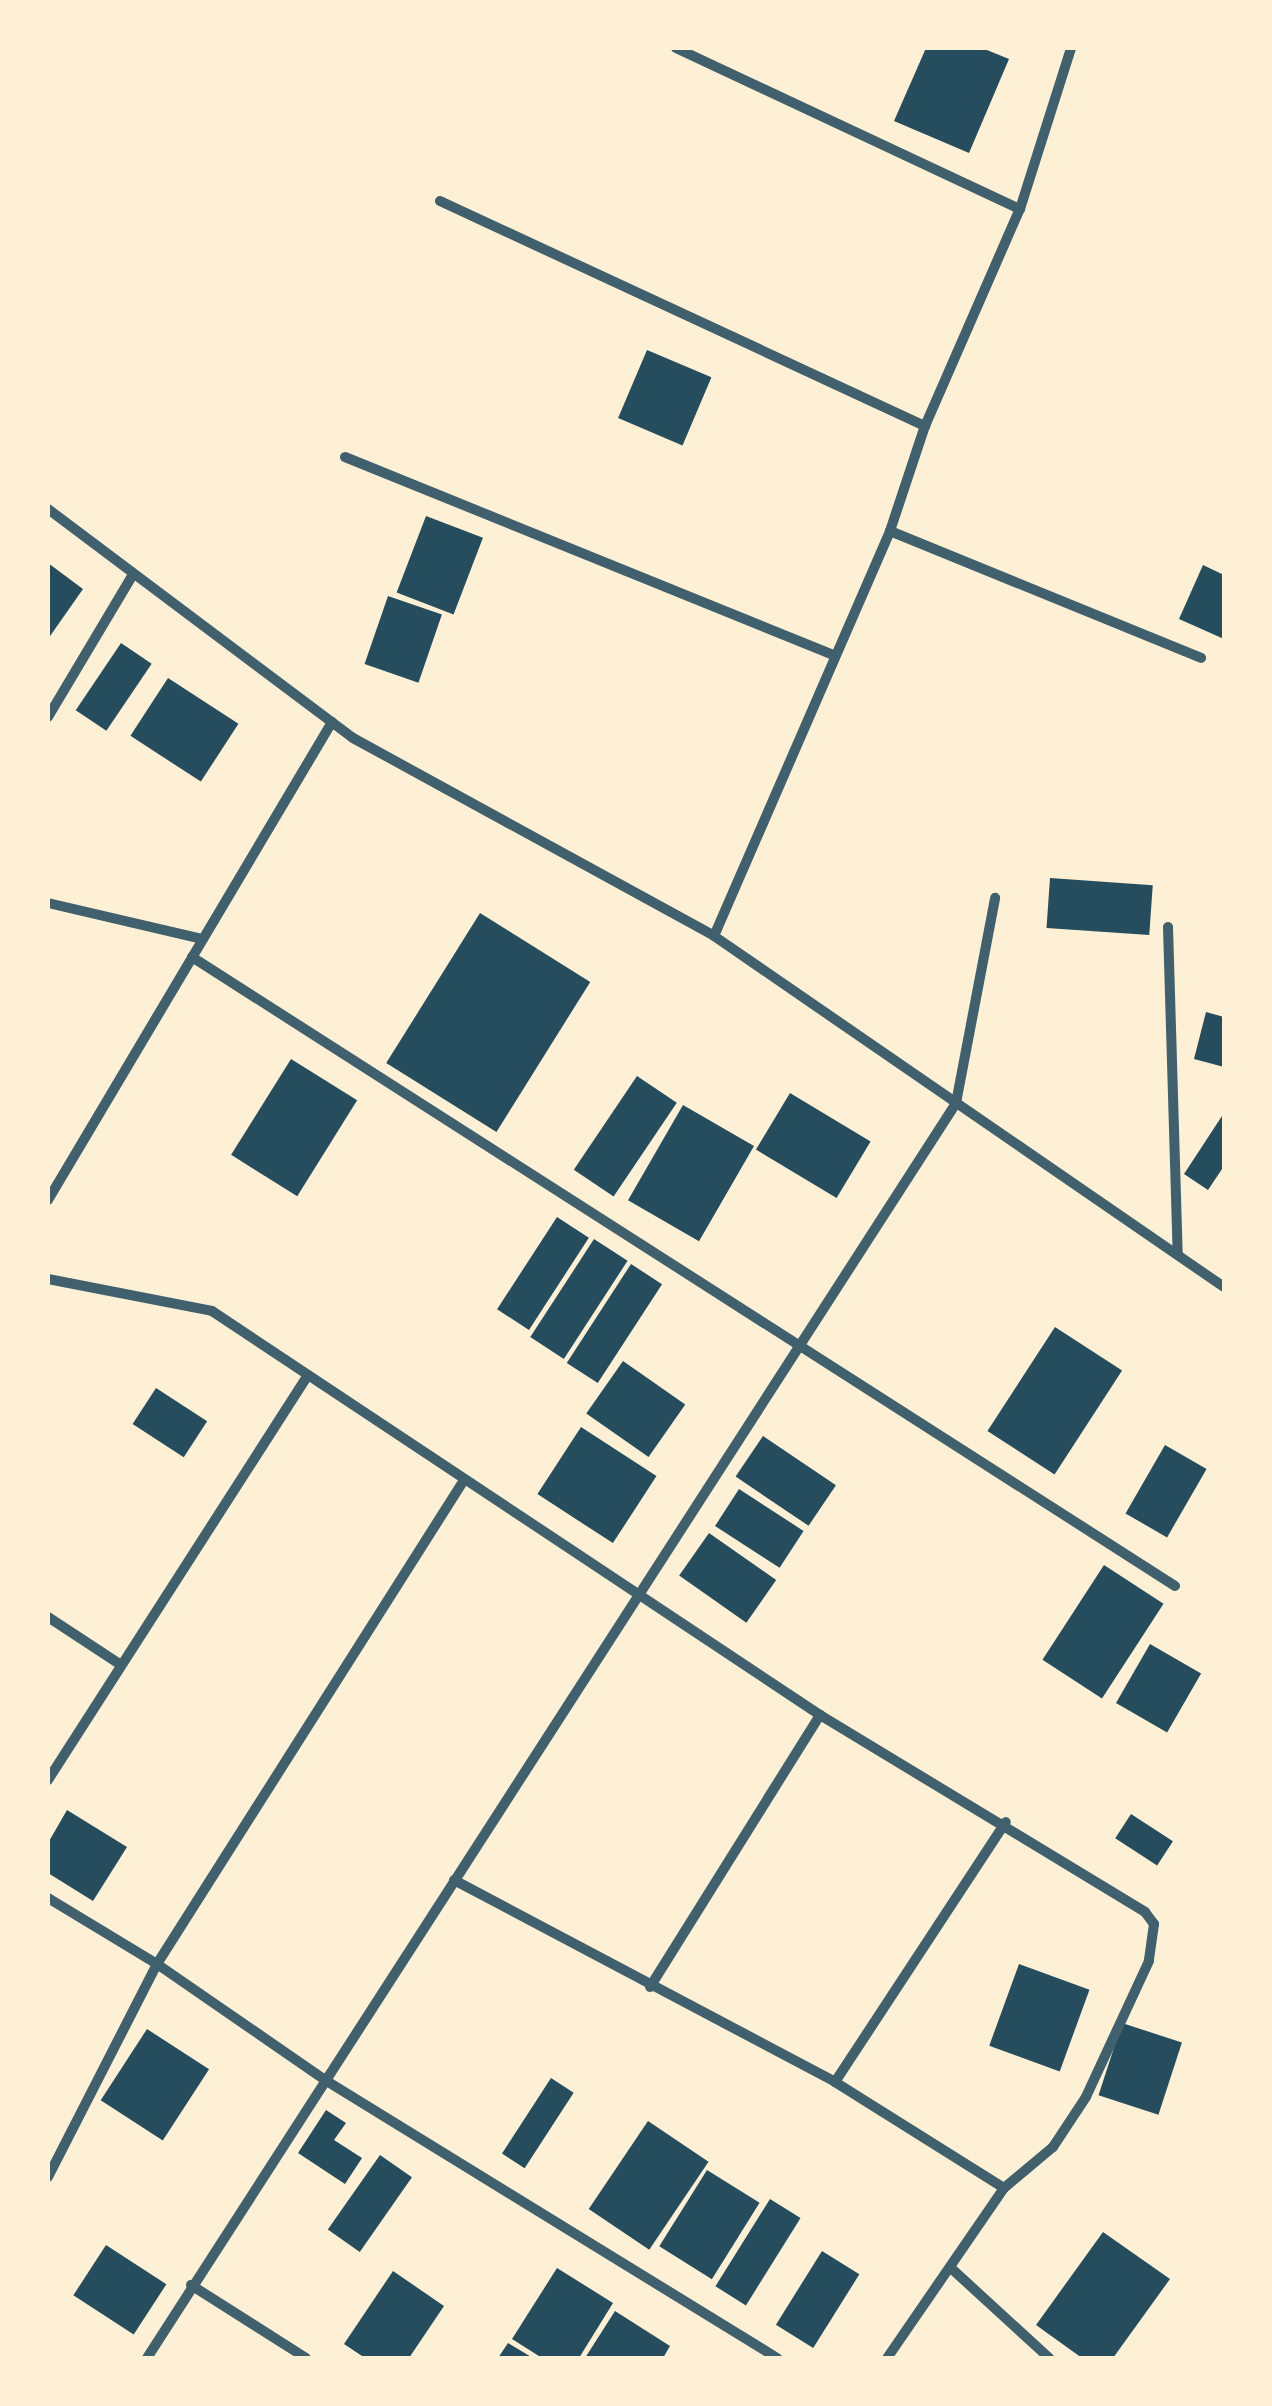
<!DOCTYPE html>
<html>
<head>
<meta charset="utf-8">
<style>
	body { margin:0 }
	#map { position:relative; width:1272px; height:2406px; overflow:hidden; background:#fdf0d5; font-family:"Fira Sans",sans-serif }
	div>[style] { position:absolute }
	.building>* { inset:0; background:#264d5e; transform-origin:0 0 }
	.minor>* { height:10px; margin:-5px; padding:0 5px; transform-origin:5px; border-radius:5px; background:#3f606c }
	span { translate:-50% -50%; white-space:nowrap; text-align:center; line-height:1.15; -webkit-text-stroke:8px #fdf0d5; paint-order:stroke }
	.frame { position:absolute; inset:0; border:50px solid #fdf0d5; pointer-events:none }
</style>
</head>
<body>
<div id="map">
	<div class="building">
		<i style="clip-path:polygon(926px 48px,982px 48px,1009px 59px,969px 153px,894px 121px)"></i>
		<i style="left:647px;top:350px;width:70px;height:74px;rotate:23deg"></i>
		<i style="left:426px;top:516px;width:61px;height:82px;rotate:21deg"></i>
		<i style="clip-path:polygon(48px 563px,83px 589px,48px 639px)"></i>
		<i style="clip-path:polygon(1203px 565px,1224px 575px,1224px 639px,1179px 619px)"></i>
		<i style="left:388px;top:596px;width:57px;height:72px;rotate:19deg"></i>
		<i style="left:121px;top:643px;width:37px;height:81px;rotate:34deg"></i>
		<i style="left:168px;top:678px;width:84px;height:69px;rotate:33deg"></i>
		<i style="left:1050px;top:878px;width:103px;height:50px;rotate:4deg"></i>
		<i style="left:480px;top:913px;width:130px;height:177px;rotate:32deg"></i>
		<i style="clip-path:polygon(1206px 1012px,1224px 1017px,1224px 1067px,1194px 1059px)"></i>
		<i style="left:291px;top:1059px;width:78px;height:113px;rotate:32deg"></i>
		<i style="left:637px;top:1076px;width:48px;height:113px;rotate:34deg"></i>
		<i style="left:790px;top:1093px;width:94px;height:66px;rotate:31deg"></i>
		<i style="left:683px;top:1105px;width:82px;height:110px;rotate:30deg"></i>
		<i style="clip-path:polygon(1222px 1116px,1224px 1166px,1208px 1190px,1184px 1174px)"></i>
		<i style="left:557px;top:1217px;width:38px;height:110px;rotate:33deg"></i>
		<i style="left:594px;top:1239px;width:40px;height:117px;rotate:33deg"></i>
		<i style="left:631px;top:1264px;width:37px;height:118px;rotate:33deg"></i>
		<i style="left:1055px;top:1327px;width:80px;height:124px;rotate:33deg"></i>
		<i style="left:623px;top:1361px;width:76px;height:64px;rotate:35deg"></i>
		<i style="left:156px;top:1388px;width:61px;height:43px;rotate:33deg"></i>
		<i style="left:581px;top:1427px;width:90px;height:80px;rotate:33deg"></i>
		<i style="left:763px;top:1436px;width:88px;height:49px;rotate:34deg"></i>
		<i style="left:1165px;top:1445px;width:48px;height:79px;rotate:30deg"></i>
		<i style="left:739px;top:1489px;width:77px;height:44px;rotate:33deg"></i>
		<i style="left:709px;top:1533px;width:82px;height:52px;rotate:35deg"></i>
		<i style="left:1104px;top:1565px;width:71px;height:113px;rotate:33deg"></i>
		<i style="left:1150px;top:1644px;width:59px;height:68px;rotate:30deg"></i>
		<i style="clip-path:polygon(67px 1810px,127px 1847px,93px 1901px,48px 1873px,48px 1843px)"></i>
		<i style="left:1131px;top:1814px;width:50px;height:29px;rotate:33deg"></i>
		<i style="left:1019px;top:1964px;width:75px;height:87px;rotate:20deg"></i>
		<i style="left:1122px;top:2023px;width:63px;height:76px;rotate:18deg"></i>
		<i style="left:147px;top:2029px;width:74px;height:85px;rotate:33deg"></i>
		<i style="left:551px;top:2078px;width:27px;height:90px;rotate:33deg"></i>
		<i style="clip-path:polygon(326px 2110px,346px 2123px,334px 2140px,362px 2158px,345px 2184px,298px 2153px)"></i>
		<i style="left:648px;top:2121px;width:73px;height:106px;rotate:34deg"></i>
		<i style="left:380px;top:2155px;width:39px;height:91px;rotate:35deg"></i>
		<i style="left:707px;top:2170px;width:62px;height:90px;rotate:32deg"></i>
		<i style="left:770px;top:2199px;width:36px;height:103px;rotate:32deg"></i>
		<i style="clip-path:polygon(1103px 2232px,1170px 2279px,1113px 2358px,1082px 2358px,1036px 2325px)"></i>
		<i style="left:106px;top:2245px;width:72px;height:60px;rotate:33deg"></i>
		<i style="left:822px;top:2251px;width:44px;height:87px;rotate:32deg"></i>
		<i style="clip-path:polygon(557px 2268px,613px 2303px,579px 2358px,542px 2358px,512px 2339px)"></i>
		<i style="clip-path:polygon(393px 2271px,444px 2306px,409px 2358px,365px 2358px,344px 2344px)"></i>
		<i style="clip-path:polygon(615px 2311px,670px 2346px,663px 2358px,585px 2358px)"></i>
		<i style="clip-path:polygon(508px 2343px,533px 2358px,498px 2358px)"></i>
	</div>
	<div class="minor">
		<i style="left:676px;top:48px;width:380px;rotate:25.1deg"></i>
		<i style="left:440px;top:201px;width:535px;rotate:24.89deg"></i>
		<i style="left:345px;top:457px;width:524px;rotate:22.07deg"></i>
		<i style="left:48px;top:509px;width:381px;rotate:36.9deg"></i>
		<i style="left:353px;top:738px;width:412px;rotate:28.7deg"></i>
		<i style="left:714px;top:936px;width:619px;rotate:34.54deg"></i>
		<i style="left:890px;top:531px;width:336px;rotate:22.2deg"></i>
		<i style="left:48px;top:717px;width:164px;rotate:-59.2deg"></i>
		<i style="left:48px;top:903px;width:159px;rotate:13.1deg"></i>
		<i style="left:1168px;top:927px;width:328px;rotate:88.3deg"></i>
		<i style="left:714px;top:936px;width:442px;rotate:-66.5deg"></i>
		<i style="left:890px;top:531px;width:111px;rotate:-71.6deg"></i>
		<i style="left:925px;top:426px;width:237px;rotate:-66.4deg"></i>
		<i style="left:1020px;top:209px;width:169px;rotate:-72.4deg"></i>
		<i style="left:192px;top:957px;width:1167px;rotate:32.61deg"></i>
		<i style="left:48px;top:1200px;width:556px;rotate:-59.28deg"></i>
		<i style="left:48px;top:1279px;width:167px;rotate:11deg"></i>
		<i style="left:212px;top:1311px;width:730px;rotate:33.6deg"></i>
		<i style="left:820px;top:1715px;width:380px;rotate:31.2deg"></i>
		<i style="left:1145px;top:1912px;width:15px;rotate:53deg"></i>
		<i style="left:1154px;top:1924px;width:37px;rotate:98deg"></i>
		<i style="left:1149px;top:1961px;width:150px;rotate:114.9deg"></i>
		<i style="left:1086px;top:2097px;width:60px;rotate:123.4deg"></i>
		<i style="left:1053px;top:2147px;width:64px;rotate:140.1deg"></i>
		<i style="left:1004px;top:2188px;width:206px;rotate:124.5deg"></i>
		<i style="left:48px;top:1617px;width:87px;rotate:33.3deg"></i>
		<i style="left:48px;top:1780px;width:481px;rotate:-57.3deg"></i>
		<i style="left:454px;top:1880px;width:431px;rotate:27.9deg"></i>
		<i style="left:835px;top:2082px;width:199px;rotate:32.1deg"></i>
		<i style="left:48px;top:1898px;width:127px;rotate:31.2deg"></i>
		<i style="left:157px;top:1964px;width:204px;rotate:34.6deg"></i>
		<i style="left:325px;top:2080px;width:531px;rotate:31.59deg"></i>
		<i style="left:650px;top:1987px;width:321px;rotate:-58deg"></i>
		<i style="left:835px;top:2082px;width:311px;rotate:-56.7deg"></i>
		<i style="left:48px;top:2177px;width:239px;rotate:-62.9deg"></i>
		<i style="left:157px;top:1964px;width:573px;rotate:-57.61deg"></i>
		<i style="left:952px;top:2269px;width:132px;rotate:42.5deg"></i>
		<i style="left:191px;top:2285px;width:136px;rotate:32.4deg"></i>
		<i style="left:147px;top:2358px;width:1493px;rotate:-57.19deg"></i>
		<i style="left:956px;top:1103px;width:209px;rotate:-79.2deg"></i>
	</div>
	<div class="frame"></div>
</div>
</body>
</html>
